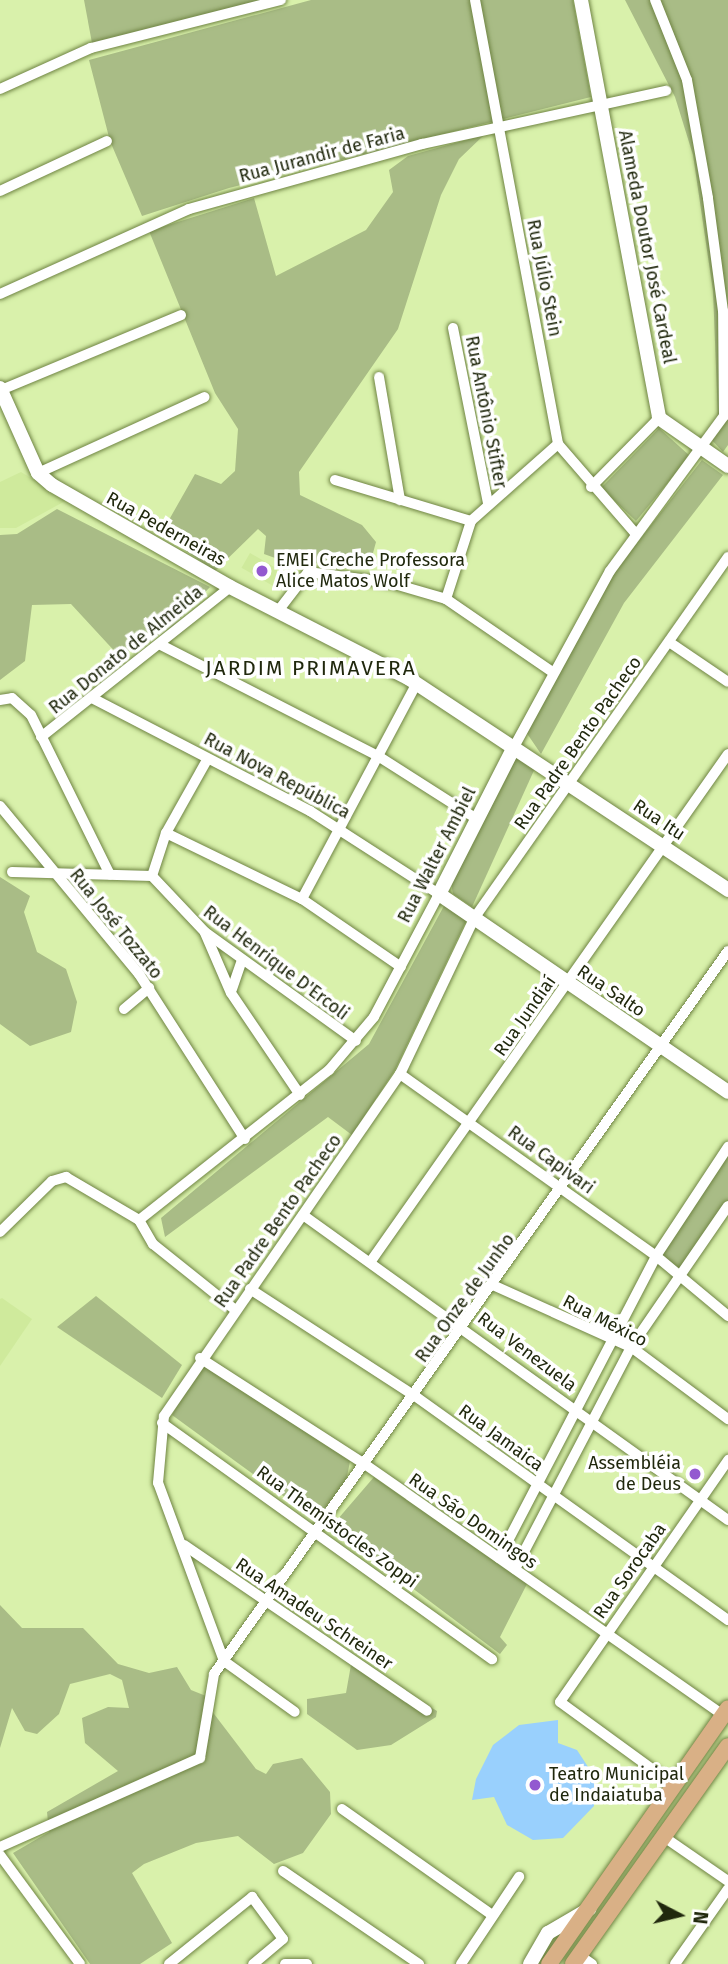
<!DOCTYPE html>
<html>
<head>
<meta charset="utf-8">
<style>
	body { margin:0 }
	#map { position:relative; width:728px; height:1964px; overflow:hidden; background:#d9f1ab; font-family:"Fira Sans",sans-serif }
	div>[style] { position:absolute }
	.built>* { inset:0; background:#cfea9c; transform-origin:0 0 }
	.green>* { inset:0; background:#a9bc86 }
	.building>* { inset:0; background:#99d0fd }
	.roads { filter:drop-shadow(0 0 2px #6f8443) drop-shadow(0 0 2px #6f8443) }
	.street>* { height:10px; margin:-5px; padding:0 5px; transform-origin:5px; border-radius:5px; background:#fff }
	.secondary>* { height:14px; margin:-7px; padding:0 7px; transform-origin:7px; border-radius:7px; background:#fff }
	.primary>* { height:16px; margin:-8px; padding:0 8px; transform-origin:8px; border-radius:8px; background:#d9b086 }
	.dots>* { width:19px; height:19px; translate:-50% -50%; box-sizing:border-box; border:4px solid #fff; border-radius:50% }
	span { translate:-50% -50%; white-space:nowrap; text-align:center; line-height:1.15; -webkit-text-stroke:7px #fff; paint-order:stroke }
	.street-label { font-size:18px; color:#20280d }
	.poi-label { font-size:18px; color:#20280d }
	.left { translate:0 -50%; text-align:left }
	.right { translate:-100% -50%; text-align:right }
	.quarter-label { font-size:21px; color:#20280d; letter-spacing:2px }
	.north { position:absolute; left:644px; top:1880px; width:70px; height:70px; -webkit-text-stroke:5px #fff; paint-order:stroke; rotate:97deg; font-size:19px; font-weight:700; line-height:28px; text-align:center; color:#20280d }
	.north::after { content:''; display:block; margin:auto; width:24px; height:32px; background:#20280d; clip-path:polygon(50% 0,100% 100%,50% 72%,0 100%) }
</style>
</head>
<body>
<div id="map">
	<div class="built">
		<i style="clip-path:polygon(21px 472px,67px 500px,16px 528px,0 528px,0 482px)"></i>
		<i style="left:250px;top:553px;width:39px;height:17px;rotate:30deg"></i>
		<i style="clip-path:polygon(2px 1298px,32px 1319px,0 1366px,0 1299px)"></i>
	</div>
	<div class="green">
		<i style="clip-path:polygon(84px 0,280px 0,92px 43px)"></i>
		<i style="clip-path:polygon(311px 0,573px 0,591px 97px,229px 188px,142px 216px,110px 141px,89px 60px)"></i>
		<i style="clip-path:polygon(625px 0,728px 0,728px 445px,723px 452px,707px 435px,718px 419px,713px 291px,693px 155px,675px 97px)"></i>
		<i style="clip-path:polygon(484px 135px,459px 159px,441px 195px,398px 329px,299px 472px,300px 495px,362px 525px,376px 542px,370px 564px,289px 563px,264px 554px,266px 536px,258px 529px,215px 571px,161px 534px,195px 474px,221px 484px,235px 471px,238px 429px,215px 393px,149px 231px,254px 198px,276px 276px,366px 230px,393px 192px,389px 170px,408px 156px)"></i>
		<i style="clip-path:polygon(659px 428px,690px 456px,636px 521px,601px 488px)"></i>
		<i style="clip-path:polygon(702px 460px,723px 475px,624px 603px,541px 754px,526px 732px,608px 580px)"></i>
		<i style="clip-path:polygon(57px 509px,210px 587px,172px 627px,119px 656px,71px 604px,32px 605px,25px 661px,0 680px,0 535px,17px 534px)"></i>
		<i style="clip-path:polygon(520px 757px,536px 766px,472px 907px,453px 894px,451px 883px,513px 760px)"></i>
		<i style="clip-path:polygon(0 877px,30px 896px,24px 912px,37px 952px,66px 969px,77px 1002px,71px 1032px,30px 1046px,0 1024px)"></i>
		<i style="clip-path:polygon(445px 904px,468px 917px,395px 1070px,352px 1135px,328px 1117px,165px 1237px,161px 1218px,369px 1044px)"></i>
		<i style="clip-path:polygon(728px 1147px,728px 1203px,677px 1279px,656px 1256px)"></i>
		<i style="clip-path:polygon(96px 1296px,182px 1365px,162px 1398px,57px 1327px)"></i>
		<i style="clip-path:polygon(201px 1363px,350px 1461px,346px 1482px,325px 1513px,312px 1517px,172px 1415px)"></i>
		<i style="clip-path:polygon(374px 1477px,527px 1584px,500px 1637px,507px 1645px,500px 1654px,331px 1527px)"></i>
		<i style="clip-path:polygon(0 1605px,22px 1628px,83px 1628px,118px 1664px,149px 1673px,177px 1667px,191px 1690px,211px 1698px,208px 1706px,256px 1769px,266px 1774px,273px 1764px,302px 1758px,330px 1792px,331px 1814px,303px 1853px,274px 1864px,238px 1836px,196px 1843px,144px 1864px,132px 1873px,172px 1943px,140px 1964px,90px 1964px,13px 1853px,49px 1832px,47px 1812px,118px 1771px,85px 1743px,82px 1718px,108px 1707px,129px 1708px,122px 1680px,110px 1674px,70px 1684px,59px 1714px,37px 1734px,25px 1731px,12px 1708px,0 1748px)"></i>
		<i style="clip-path:polygon(352px 1659px,437px 1711px,436px 1717px,391px 1745px,357px 1750px,307px 1714px,307px 1699px,346px 1693px)"></i>
	</div>
	<div class="building">
		<i style="clip-path:polygon(558px 1720px,558px 1743px,577px 1750px,594px 1776px,594px 1806px,563px 1838px,533px 1840px,507px 1825px,494px 1797px,472px 1800px,476px 1779px,493px 1745px,519px 1725px)"></i>
	</div>
	<div class="roads">
		<div class="street">
			<i style="left:475px;top:0;width:452px;rotate:79.4deg"></i>
			<i style="left:558px;top:444px;width:119px;rotate:49.1deg"></i>
			<i style="left:0;top:89px;width:100px;rotate:-24.3deg"></i>
			<i style="left:91px;top:48px;width:196px;rotate:-14.2deg"></i>
			<i style="left:0;top:191px;width:118px;rotate:-25deg"></i>
			<i style="left:0;top:294px;width:207px;rotate:-24.2deg"></i>
			<i style="left:189px;top:209px;width:242px;rotate:-15.6deg"></i>
			<i style="left:422px;top:144px;width:250px;rotate:-12.3deg"></i>
			<i style="left:453px;top:328px;width:178px;rotate:78.7deg"></i>
			<i style="left:379px;top:377px;width:125px;rotate:80.3deg"></i>
			<i style="left:1px;top:390px;width:195px;rotate:-22.6deg"></i>
			<i style="left:38px;top:473px;width:183px;rotate:-24.5deg"></i>
			<i style="left:335px;top:480px;width:142px;rotate:16.8deg"></i>
			<i style="left:591px;top:487px;width:97px;rotate:-45.4deg"></i>
			<i style="left:446px;top:599px;width:82px;rotate:-72.2deg"></i>
			<i style="left:471px;top:521px;width:116px;rotate:-41.5deg"></i>
			<i style="left:278px;top:611px;width:49px;rotate:-52.4deg"></i>
			<i style="left:308px;top:572px;width:84px;rotate:7.5deg"></i>
			<i style="left:391px;top:583px;width:57px;rotate:16.2deg"></i>
			<i style="left:446px;top:599px;width:127px;rotate:34.4deg"></i>
			<i style="left:669px;top:642px;width:71px;rotate:34.1deg"></i>
			<i style="left:161px;top:645px;width:244px;rotate:27.1deg"></i>
			<i style="left:378px;top:756px;width:117px;rotate:32.5deg"></i>
			<i style="left:92px;top:698px;width:246px;rotate:27.4deg"></i>
			<i style="left:310px;top:811px;width:153px;rotate:32.8deg"></i>
			<i style="left:439px;top:894px;width:139px;rotate:117.9deg"></i>
			<i style="left:374px;top:1017px;width:70px;rotate:130.3deg"></i>
			<i style="left:329px;top:1070px;width:242px;rotate:141.7deg"></i>
			<i style="left:0;top:700px;width:12px;rotate:-9deg"></i>
			<i style="left:12px;top:698px;width:25px;rotate:42deg"></i>
			<i style="left:31px;top:715px;width:178px;rotate:63.7deg"></i>
			<i style="left:41px;top:737px;width:241px;rotate:-38.4deg"></i>
			<i style="left:514px;top:747px;width:200px;rotate:-61.4deg"></i>
			<i style="left:610px;top:571px;width:192px;rotate:-53.7deg"></i>
			<i style="left:724px;top:416px;width:105px;rotate:-90.5deg"></i>
			<i style="left:723px;top:311px;width:114px;rotate:-97.6deg"></i>
			<i style="left:708px;top:198px;width:120px;rotate:-100.1deg"></i>
			<i style="left:687px;top:80px;width:86px;rotate:-111.8deg"></i>
			<i style="left:0;top:806px;width:218px;rotate:50.4deg"></i>
			<i style="left:139px;top:974px;width:196px;rotate:57.3deg"></i>
			<i style="left:166px;top:833px;width:151px;rotate:25.9deg"></i>
			<i style="left:302px;top:899px;width:120px;rotate:34.5deg"></i>
			<i style="left:12px;top:872px;width:140px;rotate:1.6deg"></i>
			<i style="left:152px;top:876px;width:77px;rotate:46.6deg"></i>
			<i style="left:205px;top:932px;width:186px;rotate:35.8deg"></i>
			<i style="left:152px;top:876px;width:45px;rotate:-72deg"></i>
			<i style="left:166px;top:833px;width:84px;rotate:-60.7deg"></i>
			<i style="left:302px;top:899px;width:245px;rotate:-62deg"></i>
			<i style="left:205px;top:933px;width:65px;rotate:66.6deg"></i>
			<i style="left:231px;top:993px;width:123px;rotate:55.9deg"></i>
			<i style="left:232px;top:989px;width:31px;rotate:-71deg"></i>
			<i style="left:124px;top:1009px;width:33px;rotate:-40deg"></i>
			<i style="left:400px;top:1074px;width:314px;rotate:35.4deg"></i>
			<i style="left:656px;top:1256px;width:94px;rotate:39.8deg"></i>
			<i style="left:303px;top:1215px;width:523px;rotate:35.67deg"></i>
			<i style="left:0;top:1232px;width:73px;rotate:-44.4deg"></i>
			<i style="left:52px;top:1181px;width:15px;rotate:-16deg"></i>
			<i style="left:66px;top:1177px;width:85px;rotate:30.5deg"></i>
			<i style="left:139px;top:1220px;width:28px;rotate:60deg"></i>
			<i style="left:153px;top:1244px;width:104px;rotate:38.7deg"></i>
			<i style="left:371px;top:1261px;width:620px;rotate:-54.85deg"></i>
			<i style="left:495px;top:1286px;width:149px;rotate:24.2deg"></i>
			<i style="left:631px;top:1347px;width:121px;rotate:36.6deg"></i>
			<i style="left:250px;top:1289px;width:197px;rotate:33deg"></i>
			<i style="left:415px;top:1396px;width:385px;rotate:35.6deg"></i>
			<i style="left:200px;top:1358px;width:197px;rotate:32.8deg"></i>
			<i style="left:366px;top:1465px;width:436px;rotate:35deg"></i>
			<i style="left:162px;top:1423px;width:406px;rotate:35.6deg"></i>
			<i style="left:184px;top:1545px;width:294px;rotate:34.3deg"></i>
			<i style="left:499px;top:1558px;width:340px;rotate:-62.5deg"></i>
			<i style="left:656px;top:1256px;width:131px;rotate:-56.6deg"></i>
			<i style="left:515px;top:1569px;width:250px;rotate:-62.4deg"></i>
			<i style="left:631px;top:1347px;width:171px;rotate:-55.5deg"></i>
			<i style="left:224px;top:1661px;width:190px;rotate:-110.3deg"></i>
			<i style="left:158px;top:1483px;width:67px;rotate:-84.9deg"></i>
			<i style="left:164px;top:1416px;width:416px;rotate:-55.4deg"></i>
			<i style="left:400px;top:1074px;width:174px;rotate:-64.5deg"></i>
			<i style="left:475px;top:917px;width:440px;rotate:-54.9deg"></i>
			<i style="left:224px;top:1661px;width:87px;rotate:35.7deg"></i>
			<i style="left:674px;top:1785px;width:141px;rotate:-143.9deg"></i>
			<i style="left:560px;top:1702px;width:295px;rotate:-55.2deg"></i>
			<i style="left:342px;top:1809px;width:184px;rotate:35.2deg"></i>
			<i style="left:664px;top:1837px;width:78px;rotate:34.5deg"></i>
			<i style="left:0;top:1847px;width:219px;rotate:-24deg"></i>
			<i style="left:200px;top:1758px;width:85px;rotate:-80.5deg"></i>
			<i style="left:214px;top:1674px;width:887px;rotate:-54.59deg"></i>
			<i style="left:0;top:1855px;width:135px;rotate:53.7deg"></i>
			<i style="left:283px;top:1871px;width:165px;rotate:34.4deg"></i>
			<i style="left:579px;top:1955px;width:16px;rotate:35deg"></i>
			<i style="left:169px;top:1964px;width:107px;rotate:-38.9deg"></i>
			<i style="left:252px;top:1897px;width:52px;rotate:53.6deg"></i>
			<i style="left:283px;top:1939px;width:39px;rotate:140deg"></i>
			<i style="left:285px;top:1964px;width:22px"></i>
			<i style="left:461px;top:1964px;width:105px;rotate:-56.3deg"></i>
			<i style="left:675px;top:1964px;width:92px;rotate:-54.8deg"></i>
		</div>
		<div class="secondary">
			<i style="left:581px;top:0;width:425px;rotate:79.4deg"></i>
			<i style="left:659px;top:418px;width:84px;rotate:34.8deg"></i>
			<i style="left:0;top:388px;width:93px;rotate:65.9deg"></i>
			<i style="left:38px;top:473px;width:18px;rotate:41deg"></i>
			<i style="left:52px;top:485px;width:205px;rotate:29.8deg"></i>
			<i style="left:230px;top:587px;width:200px;rotate:27.1deg"></i>
			<i style="left:408px;top:678px;width:384px;rotate:33.5deg"></i>
			<i style="left:514px;top:747px;width:165px;rotate:117deg"></i>
			<i style="left:439px;top:894px;width:350px;rotate:34.4deg"></i>
			<i style="left:530px;top:1964px;width:36px;rotate:-60deg"></i>
			<i style="left:548px;top:1933px;width:48px;rotate:-30.3deg"></i>
		</div>
		<div class="primary">
			<i style="left:549px;top:1964px;width:312px;rotate:-55deg"></i>
			<i style="left:573px;top:1964px;width:267px;rotate:-54.6deg"></i>
		</div>
	</div>
	<div class="dots">
		<i style="left:262px;top:571px;background:#9359d0"></i>
		<i style="left:695px;top:1474px;background:#9359d0"></i>
		<i style="left:535px;top:1785px;background:#9359d0"></i>
	</div>
	<div class="street-label">
		<span style="left:322px;top:155px;rotate:-15deg">Rua Jurandir de Faria</span>
		<span style="left:647px;top:247px;rotate:79deg">Alameda Doutor José Cardeal</span>
		<span style="left:544px;top:278px;rotate:79deg">Rua Júlio Stein</span>
		<span style="left:486px;top:412px;rotate:79deg">Rua Antônio Stifter</span>
		<span style="left:166px;top:529px;rotate:29deg">Rua Pederneiras</span>
		<span style="left:126px;top:650px;rotate:-39deg">Rua Donato de Almeida</span>
		<span style="left:578px;top:743px;rotate:-55deg">Rua Padre Bento Pacheco</span>
		<span style="left:277px;top:776px;rotate:28deg">Rua Nova República</span>
		<span style="left:659px;top:820px;rotate:34deg">Rua Itu</span>
		<span style="left:437px;top:855px;rotate:-63deg">Rua Walter Ambiel</span>
		<span style="left:116px;top:924px;rotate:51deg">Rua José Tozzato</span>
		<span style="left:276px;top:963px;rotate:37deg">Rua Henrique D'Ercoli</span>
		<span style="left:611px;top:991px;rotate:34deg">Rua Salto</span>
		<span style="left:525px;top:1016px;rotate:-55deg">Rua Jundiaí</span>
		<span style="left:551px;top:1160px;rotate:36deg">Rua Capivari</span>
		<span style="left:278px;top:1221px;rotate:-55deg">Rua Padre Bento Pacheco</span>
		<span style="left:465px;top:1298px;rotate:-54deg">Rua Onze de Junho</span>
		<span style="left:605px;top:1321px;rotate:27deg">Rua México</span>
		<span style="left:527px;top:1352px;rotate:37deg">Rua Venezuela</span>
		<span style="left:501px;top:1438px;rotate:36deg">Rua Jamaica</span>
		<span style="left:473px;top:1521px;rotate:35deg">Rua São Domingos</span>
		<span style="left:337px;top:1527px;rotate:36deg">Rua Themístocles Zoppi</span>
		<span style="left:630px;top:1571px;rotate:-55deg">Rua Sorocaba</span>
		<span style="left:314px;top:1614px;rotate:34deg">Rua Amadeu Schreiner</span>
	</div>
	<div class="poi-label">
		<span class="left" style="left:276px;top:571px">EMEI Creche Professora<br>Alice Matos Wolf</span>
		<span class="right" style="left:681px;top:1474px">Assembléia<br>de Deus</span>
		<span class="left" style="left:549px;top:1785px">Teatro Municipal<br>de Indaiatuba</span>
	</div>
	<div class="quarter-label">
		<span style="left:311px;top:668px">JARDIM PRIMAVERA</span>
	</div>
	<div class="north">N</div>
</div>
</body>
</html>
